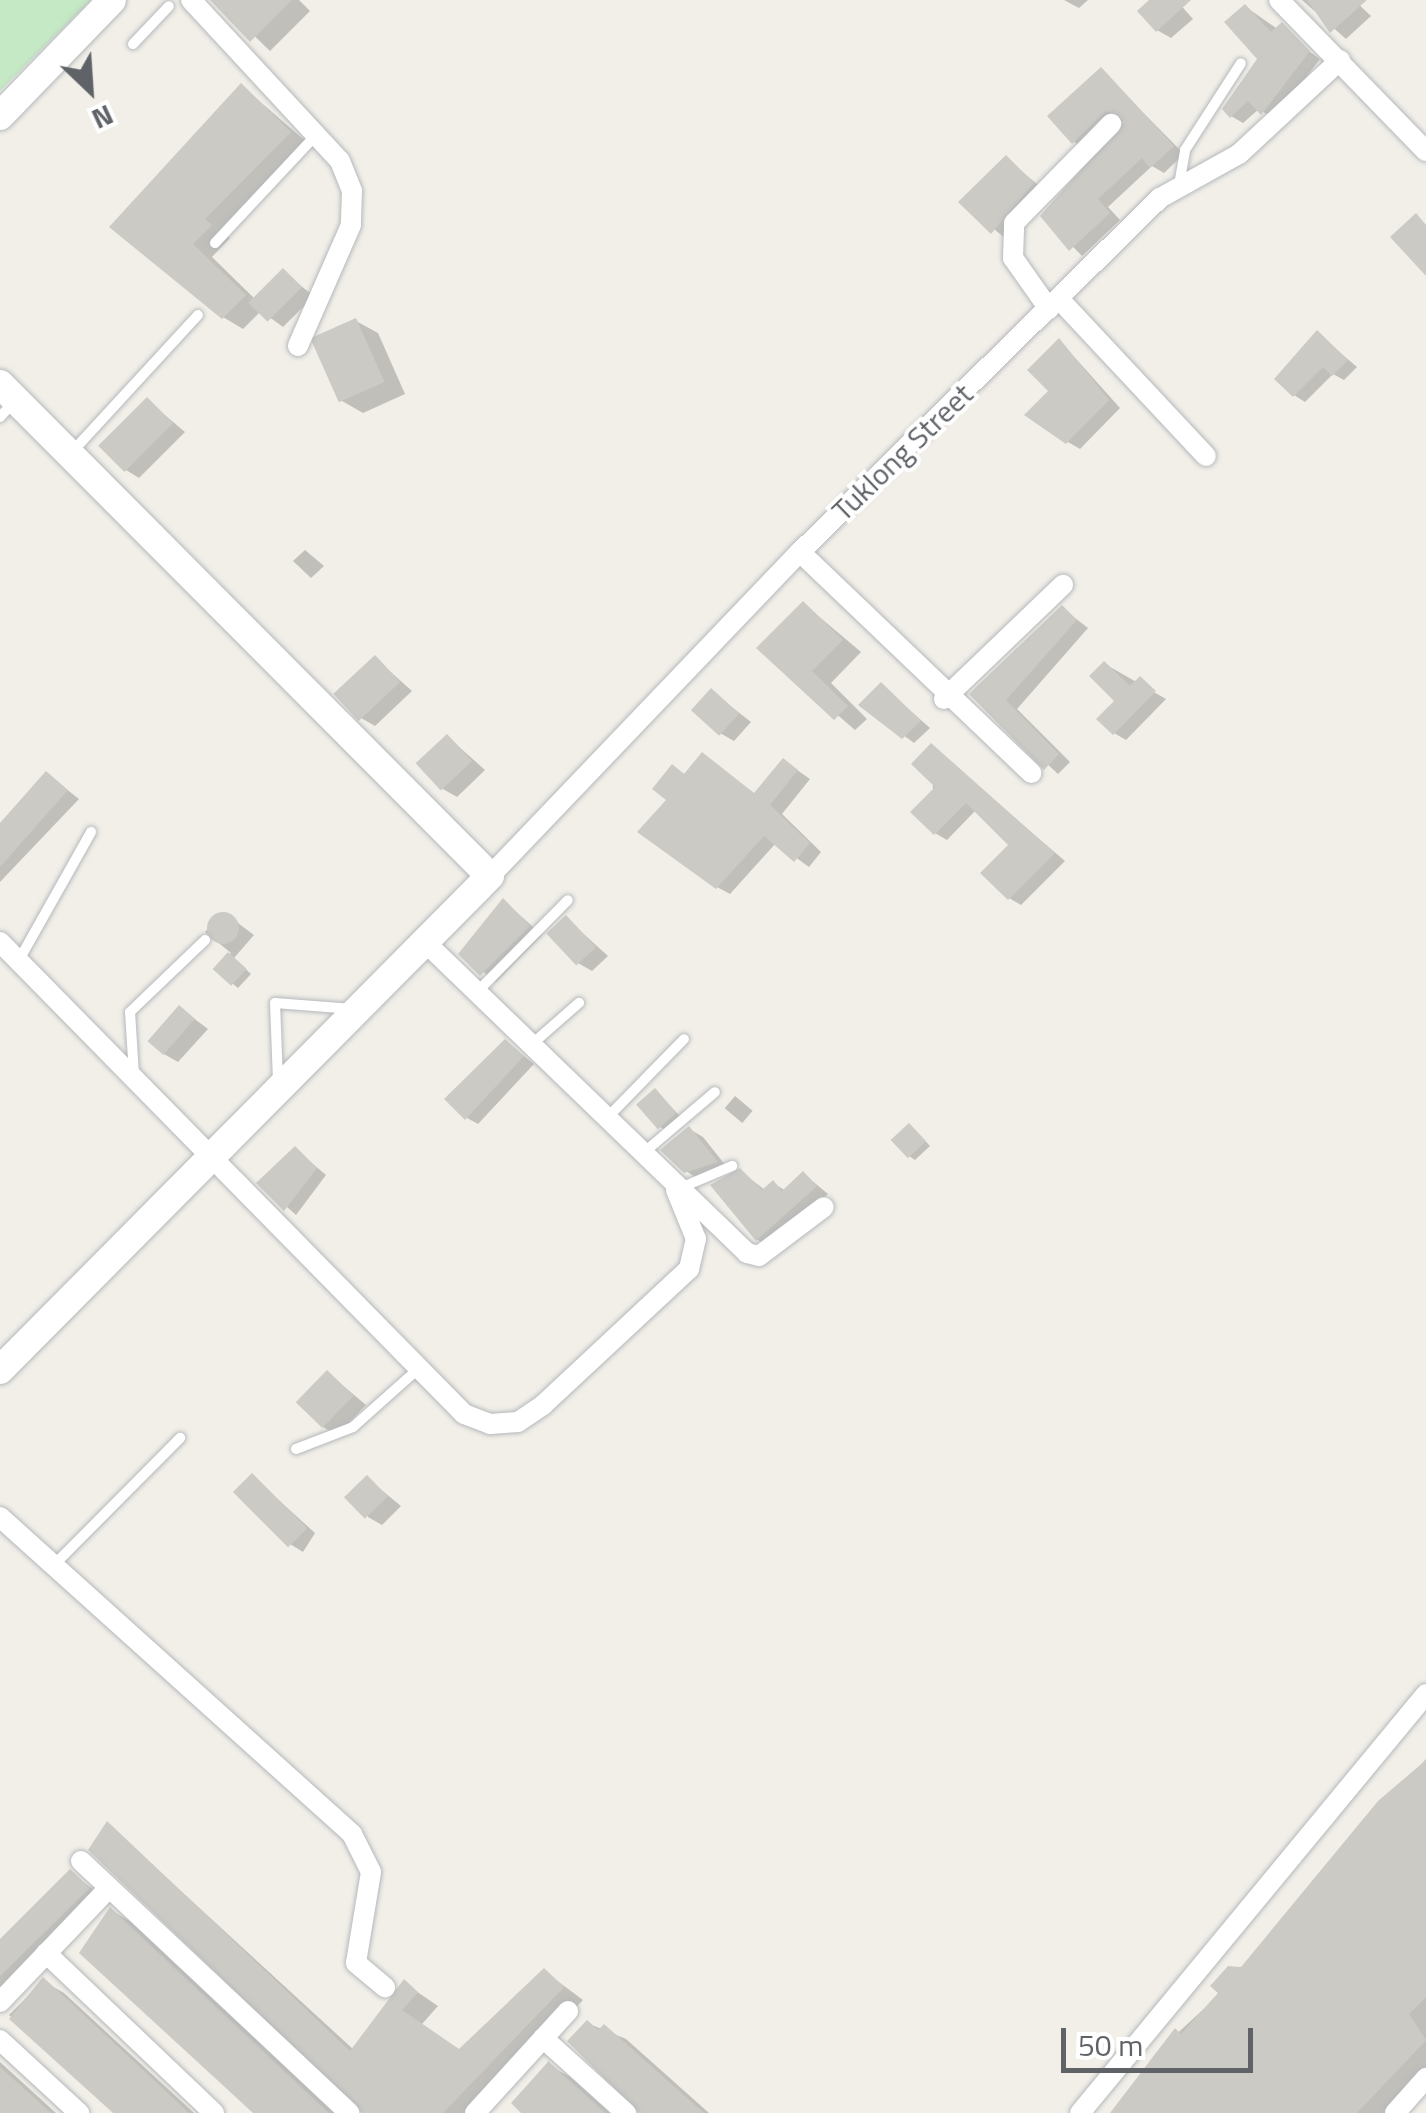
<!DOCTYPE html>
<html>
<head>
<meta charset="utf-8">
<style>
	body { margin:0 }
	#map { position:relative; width:1426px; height:2113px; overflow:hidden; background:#f1efe8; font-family:"Titillium Web",sans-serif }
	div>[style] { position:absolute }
	.green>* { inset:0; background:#c5e8c5 }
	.shadow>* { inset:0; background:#0003; transform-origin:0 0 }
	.building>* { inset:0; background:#cccac5; transform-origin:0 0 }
	.round { border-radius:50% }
	.roads { filter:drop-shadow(0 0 2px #b5b8bc) drop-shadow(0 0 2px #b5b8bc) }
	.lane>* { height:10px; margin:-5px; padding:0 5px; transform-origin:5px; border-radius:5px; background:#fff }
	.street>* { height:20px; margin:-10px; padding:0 10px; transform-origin:10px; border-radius:10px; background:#fff }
	.secondary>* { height:28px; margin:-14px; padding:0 14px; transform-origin:14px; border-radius:14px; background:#fff }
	span { translate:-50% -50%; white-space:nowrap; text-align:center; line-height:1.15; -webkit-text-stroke:8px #fff; paint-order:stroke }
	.street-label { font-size:30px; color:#5f6368 }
	.north { position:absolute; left:40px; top:40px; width:100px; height:100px; -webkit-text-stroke:8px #fff; paint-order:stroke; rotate:155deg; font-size:28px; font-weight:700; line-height:40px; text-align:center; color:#5f6368 }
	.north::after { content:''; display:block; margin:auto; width:35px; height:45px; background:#5f6368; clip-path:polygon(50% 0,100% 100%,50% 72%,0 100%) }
	.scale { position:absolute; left:1061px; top:2028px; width:192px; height:45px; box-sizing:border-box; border:5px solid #5f6368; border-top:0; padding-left:12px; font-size:30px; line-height:35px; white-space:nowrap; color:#5f6368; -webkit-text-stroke:8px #fff; paint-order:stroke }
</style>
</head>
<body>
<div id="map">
	<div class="green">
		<i style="clip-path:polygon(0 0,91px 0,0 91px)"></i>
	</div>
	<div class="shadow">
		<i style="clip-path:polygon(217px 0,299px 0,310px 11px,270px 51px)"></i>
		<i style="clip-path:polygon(1064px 0,1088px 0,1079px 8px)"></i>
		<i style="clip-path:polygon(1153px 0,1176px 0,1193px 19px,1171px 38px,1157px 30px)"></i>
		<i style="clip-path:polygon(1302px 0,1354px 0,1371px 16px,1346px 39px)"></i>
		<i style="clip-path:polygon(1246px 7px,1320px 59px,1274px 119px,1259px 109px,1243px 123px,1231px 116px,1260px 59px)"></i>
		<i style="clip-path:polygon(1101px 70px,1184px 154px,1164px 173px,1152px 166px,1108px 207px,1120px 220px,1082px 256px,1043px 216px,1126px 119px,1086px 149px,1074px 142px)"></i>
		<i style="clip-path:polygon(242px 86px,310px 145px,224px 232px,230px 238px,212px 257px,256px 300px,283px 272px,314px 296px,283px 327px,261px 311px,243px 329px,223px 317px,112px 227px)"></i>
		<i style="left:1006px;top:158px;width:52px;height:62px;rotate:40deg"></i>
		<i style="clip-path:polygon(356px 321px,378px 333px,405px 394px,363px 413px,342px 401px)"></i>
		<i style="clip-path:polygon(1317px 333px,1357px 367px,1344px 380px,1333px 374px,1305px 402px,1294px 395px)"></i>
		<i style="clip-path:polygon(1060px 341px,1120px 408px,1080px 449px,1068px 442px,1052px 391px)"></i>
		<i style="clip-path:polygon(147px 400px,185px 432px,139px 478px,126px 470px)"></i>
		<i style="clip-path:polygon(305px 550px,324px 566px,311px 578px,293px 561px)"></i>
		<i style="clip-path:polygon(804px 604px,861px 652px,831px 683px,867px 719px,855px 730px,760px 648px)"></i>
		<i style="clip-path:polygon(1062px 608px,1088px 628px,1017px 709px,1070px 762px,1058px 774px,972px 694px)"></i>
		<i style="clip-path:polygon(375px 658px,412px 691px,375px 726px,361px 718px)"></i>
		<i style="clip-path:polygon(1105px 664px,1166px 699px,1126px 740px,1114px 733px,1118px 701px)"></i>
		<i style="clip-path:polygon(881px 685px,930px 728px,914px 743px,862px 705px)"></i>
		<i style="clip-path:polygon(711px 691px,751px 722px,734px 741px,720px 733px)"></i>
		<i style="clip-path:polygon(448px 737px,485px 770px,457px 797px,443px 789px)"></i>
		<i style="clip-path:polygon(931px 747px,1065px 861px,1021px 905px,1009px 898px,1011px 845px,976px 810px,947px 840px,935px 833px)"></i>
		<i style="clip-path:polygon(703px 755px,756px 795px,784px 761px,810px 779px,782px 814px,821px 852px,809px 867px,776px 843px,730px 894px,717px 887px,670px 799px,673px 767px,686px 775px)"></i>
		<i style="clip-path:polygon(47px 774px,79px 799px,0 882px,0 827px)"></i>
		<i style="clip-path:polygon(504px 901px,542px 935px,496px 982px,461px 954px)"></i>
		<i style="clip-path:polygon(223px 912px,254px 935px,234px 958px,251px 974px,238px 988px,216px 970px,231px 953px,205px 932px)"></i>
		<i style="clip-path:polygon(566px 918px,608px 956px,592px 971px,578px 963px)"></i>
		<i style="clip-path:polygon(180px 1008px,208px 1029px,178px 1062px,164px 1054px)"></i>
		<i style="clip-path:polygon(506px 1042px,534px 1064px,478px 1124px,467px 1118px)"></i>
		<i style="clip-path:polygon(655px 1091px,681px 1117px,666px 1130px,660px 1127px)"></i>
		<i style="left:735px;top:1096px;width:23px;height:16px;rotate:40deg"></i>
		<i style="clip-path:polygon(689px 1129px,703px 1137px,730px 1171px,700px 1180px,686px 1171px)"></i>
		<i style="clip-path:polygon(915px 1130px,930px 1146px,915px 1160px,909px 1156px)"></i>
		<i style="clip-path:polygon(295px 1149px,326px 1175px,296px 1215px,260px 1183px)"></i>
		<i style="clip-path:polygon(740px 1171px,765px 1190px,773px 1183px,786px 1191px,804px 1174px,828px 1194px,768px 1246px,756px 1239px)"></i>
		<i style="clip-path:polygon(328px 1373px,366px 1405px,337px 1435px,323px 1427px)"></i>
		<i style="clip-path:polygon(252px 1476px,315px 1533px,303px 1552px,290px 1544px)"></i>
		<i style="clip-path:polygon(368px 1479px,401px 1506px,382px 1525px,368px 1517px)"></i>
		<i style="clip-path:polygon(1426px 1759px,1426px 2074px,1390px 2113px,1113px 2113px,1156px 2053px,1221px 1993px)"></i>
		<i style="clip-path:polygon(108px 1824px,354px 2050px,404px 1983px,438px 2006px,422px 2024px,461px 2051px,544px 1971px,583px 2000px,474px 2113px,364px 2113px)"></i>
		<i style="clip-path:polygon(70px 1872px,110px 1902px,0 2012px,0 1945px)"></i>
		<i style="clip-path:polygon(111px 1910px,131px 1922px,334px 2113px,256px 2113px)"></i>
		<i style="clip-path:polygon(43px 1981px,64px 1993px,194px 2113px,115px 2113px,9px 2015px)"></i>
		<i style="clip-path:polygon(587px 2023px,626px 2039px,709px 2113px,639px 2113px)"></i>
		<i style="clip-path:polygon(0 2062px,56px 2113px,0 2113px)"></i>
		<i style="clip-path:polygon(549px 2065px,570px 2077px,610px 2113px,525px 2113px)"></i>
	</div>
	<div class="building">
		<i style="clip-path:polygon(210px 0,292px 0,250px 42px)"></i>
		<i style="clip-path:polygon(1149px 0,1191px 0,1156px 32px,1137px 11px)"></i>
		<i style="clip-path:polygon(1307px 0,1367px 0,1330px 33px)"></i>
		<i style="clip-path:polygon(1245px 4px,1271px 32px,1282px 22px,1310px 51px,1261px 115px,1248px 101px,1230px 118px,1222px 109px,1257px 59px,1224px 22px)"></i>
		<i style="clip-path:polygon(1101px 67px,1174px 146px,1150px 168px,1142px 158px,1098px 199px,1110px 213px,1069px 251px,1040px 216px,1124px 121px,1106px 111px,1072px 144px,1047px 116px)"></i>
		<i style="clip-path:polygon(241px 83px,291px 132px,205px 219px,212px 225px,193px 244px,246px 295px,222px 319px,109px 227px)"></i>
		<i style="clip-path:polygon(1006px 155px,1034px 183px,991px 234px,958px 202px)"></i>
		<i style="clip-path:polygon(1416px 213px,1426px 225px,1426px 276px,1390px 237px)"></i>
		<i style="left:283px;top:268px;width:27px;height:49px;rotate:45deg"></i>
		<i style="left:356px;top:318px;width:70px;height:50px;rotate:66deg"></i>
		<i style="clip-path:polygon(1317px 330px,1348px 360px,1332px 376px,1323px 367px,1293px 397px,1274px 379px)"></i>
		<i style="clip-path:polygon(1059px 338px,1109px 400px,1066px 444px,1024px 415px,1048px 391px,1027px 370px)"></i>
		<i style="left:147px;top:397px;width:37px;height:69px;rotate:45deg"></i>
		<i style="clip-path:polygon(803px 601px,843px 640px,812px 671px,848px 706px,834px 720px,756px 648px)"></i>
		<i style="clip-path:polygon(1062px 605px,1077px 620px,1006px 700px,1059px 754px,1044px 770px,969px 694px)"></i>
		<i style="left:375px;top:655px;width:37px;height:57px;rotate:47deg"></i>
		<i style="clip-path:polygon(1104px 661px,1130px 686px,1140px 676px,1156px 691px,1113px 735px,1096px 719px,1114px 701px,1089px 676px)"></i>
		<i style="clip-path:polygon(881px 682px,921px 721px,902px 739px,858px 705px)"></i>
		<i style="left:711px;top:688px;width:38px;height:30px;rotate:42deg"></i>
		<i style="left:447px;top:734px;width:37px;height:43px;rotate:47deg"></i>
		<i style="clip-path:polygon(931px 743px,1055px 853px,1008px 900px,980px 873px,1008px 845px,966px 803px,934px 835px,910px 812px,935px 787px,911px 764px)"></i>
		<i style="clip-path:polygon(702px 752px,754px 793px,783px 758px,798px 770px,770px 805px,810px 843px,794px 862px,764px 836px,716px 889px,637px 832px,666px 800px,652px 789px,672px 764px,684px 774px)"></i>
		<i style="clip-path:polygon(46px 771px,68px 790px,0 867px,0 823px)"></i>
		<i style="clip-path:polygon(503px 898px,530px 926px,480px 976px,458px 954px)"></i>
		<i class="round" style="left:207px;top:912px;width:32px;height:32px"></i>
		<i style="left:566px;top:915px;width:44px;height:27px;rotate:47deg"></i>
		<i style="left:228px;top:952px;width:25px;height:23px;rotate:42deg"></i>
		<i style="left:179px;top:1005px;width:21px;height:48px;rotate:41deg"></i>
		<i style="clip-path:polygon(505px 1039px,524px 1056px,465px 1120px,444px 1099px)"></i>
		<i style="left:655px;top:1088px;width:33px;height:25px;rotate:49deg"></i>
		<i style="left:909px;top:1123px;width:25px;height:25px;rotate:47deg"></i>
		<i style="clip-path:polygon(689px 1126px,718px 1162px,684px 1173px,660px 1150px)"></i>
		<i style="clip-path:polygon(295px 1146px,317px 1168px,284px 1211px,256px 1183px)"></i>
		<i style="clip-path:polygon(740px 1168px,762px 1190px,773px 1180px,782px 1191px,803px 1171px,817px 1186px,756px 1241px,710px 1185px)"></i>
		<i style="left:327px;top:1370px;width:37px;height:45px;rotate:44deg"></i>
		<i style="left:252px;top:1473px;width:78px;height:27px;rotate:45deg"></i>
		<i style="left:367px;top:1475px;width:30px;height:32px;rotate:46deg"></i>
		<i style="clip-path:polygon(1426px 1760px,1426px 1997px,1409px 2014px,1426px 2040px,1415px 2052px,1357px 2113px,1110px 2113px,1175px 2028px,1181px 2034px,1218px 1993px,1210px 1986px,1228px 1966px,1241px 1967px,1378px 1801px)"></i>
		<i style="clip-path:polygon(107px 1821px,350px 2051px,404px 1979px,418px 1992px,402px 2010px,459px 2049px,544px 1968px,564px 1987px,443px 2113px,362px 2113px,88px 1850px)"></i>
		<i style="clip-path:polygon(70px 1869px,90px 1888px,0 1976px,0 1939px)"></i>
		<i style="clip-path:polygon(110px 1907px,329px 2113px,253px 2113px,79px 1953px)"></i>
		<i style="clip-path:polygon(43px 1977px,171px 2096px,189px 2113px,113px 2113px,9px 2019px)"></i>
		<i style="clip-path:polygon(587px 2020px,598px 2030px,604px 2024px,704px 2113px,639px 2113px,567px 2041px)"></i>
		<i style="clip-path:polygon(547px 2063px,548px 2061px,606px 2113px,521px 2113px,511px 2103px)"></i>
		<i style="clip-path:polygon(0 2067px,51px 2113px,0 2113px)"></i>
	</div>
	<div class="roads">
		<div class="lane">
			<i style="left:133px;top:44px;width:52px;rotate:-46.5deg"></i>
			<i style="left:1179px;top:185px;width:36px;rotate:-80deg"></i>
			<i style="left:1185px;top:150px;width:103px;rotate:-57.2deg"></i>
			<i style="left:215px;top:243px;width:146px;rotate:-46.9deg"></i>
			<i style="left:0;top:417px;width:23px;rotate:-47deg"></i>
			<i style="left:72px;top:452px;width:186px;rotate:-47.4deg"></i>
			<i style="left:19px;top:960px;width:147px;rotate:-60.6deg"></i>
			<i style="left:477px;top:992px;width:129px;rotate:-45.3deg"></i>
			<i style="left:531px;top:1045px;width:64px;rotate:-41.2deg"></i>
			<i style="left:134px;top:1075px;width:63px;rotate:-93.6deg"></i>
			<i style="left:130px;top:1012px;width:104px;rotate:-43.8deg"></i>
			<i style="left:278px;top:1081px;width:78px;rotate:-92.2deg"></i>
			<i style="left:275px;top:1003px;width:78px;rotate:4.4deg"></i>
			<i style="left:605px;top:1120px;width:113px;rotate:-45.7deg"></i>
			<i style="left:641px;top:1155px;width:97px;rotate:-40.4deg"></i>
			<i style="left:678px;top:1189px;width:59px;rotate:-23.1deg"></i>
			<i style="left:296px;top:1449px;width:61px;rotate:-21.1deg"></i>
			<i style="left:353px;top:1427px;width:87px;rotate:-41.7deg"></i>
			<i style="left:52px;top:1567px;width:182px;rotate:-45.2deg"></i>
		</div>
		<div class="street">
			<i style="left:191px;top:0;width:219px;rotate:47.2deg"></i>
			<i style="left:340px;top:161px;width:32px;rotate:68deg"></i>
			<i style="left:352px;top:191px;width:34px;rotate:92deg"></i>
			<i style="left:351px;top:225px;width:132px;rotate:113.7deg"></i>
			<i style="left:1279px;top:0;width:211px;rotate:45.8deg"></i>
			<i style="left:1059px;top:299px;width:215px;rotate:46.9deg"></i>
			<i style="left:1049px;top:309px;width:62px;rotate:-125.2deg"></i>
			<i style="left:1013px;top:258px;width:35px;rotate:-88deg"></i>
			<i style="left:1014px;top:223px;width:139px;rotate:-45.6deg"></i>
			<i style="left:800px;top:552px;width:320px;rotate:43.7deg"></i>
			<i style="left:944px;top:699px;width:165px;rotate:-43.8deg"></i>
			<i style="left:490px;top:876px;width:448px;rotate:-46.3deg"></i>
			<i style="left:800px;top:552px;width:505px;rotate:-44.52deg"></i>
			<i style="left:1160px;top:198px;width:90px;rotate:-29.1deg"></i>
			<i style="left:1239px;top:154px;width:138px;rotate:-42.9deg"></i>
			<i style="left:424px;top:941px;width:449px;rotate:44deg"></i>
			<i style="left:747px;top:1253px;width:12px;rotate:14deg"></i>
			<i style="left:759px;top:1256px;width:81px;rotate:-37deg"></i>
			<i style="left:0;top:942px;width:662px;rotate:45.49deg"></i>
			<i style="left:464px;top:1414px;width:28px;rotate:21deg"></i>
			<i style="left:490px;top:1424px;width:28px;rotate:-4deg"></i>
			<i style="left:518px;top:1422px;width:30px;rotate:-34deg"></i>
			<i style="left:543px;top:1405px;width:200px;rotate:-43deg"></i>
			<i style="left:689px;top:1269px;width:31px;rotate:-77deg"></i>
			<i style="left:696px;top:1239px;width:53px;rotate:-112.2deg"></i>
			<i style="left:0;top:1517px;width:474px;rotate:42deg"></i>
			<i style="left:352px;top:1834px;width:42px;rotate:63.4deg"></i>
			<i style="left:371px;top:1872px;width:92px;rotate:99.4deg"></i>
			<i style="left:356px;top:1963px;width:38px;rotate:40deg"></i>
			<i style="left:81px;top:1861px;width:368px;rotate:43.2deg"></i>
			<i style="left:46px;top:1953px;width:232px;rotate:43.6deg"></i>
			<i style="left:0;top:2002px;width:158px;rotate:-46.3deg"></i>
			<i style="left:543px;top:2038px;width:112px;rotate:42.1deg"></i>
			<i style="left:0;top:2040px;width:108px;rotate:42.7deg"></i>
			<i style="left:475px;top:2113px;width:138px;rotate:-47.6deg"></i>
			<i style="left:1080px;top:2113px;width:543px;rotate:-50.45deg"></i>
			<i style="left:1395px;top:2113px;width:47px;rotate:-48.5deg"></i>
		</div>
		<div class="secondary">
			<i style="left:0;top:116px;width:161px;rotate:-46deg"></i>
			<i style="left:0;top:384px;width:694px;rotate:45.12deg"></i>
			<i style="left:490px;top:876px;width:696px;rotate:134.77deg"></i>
		</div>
	</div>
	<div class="street-label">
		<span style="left:902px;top:452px;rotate:-44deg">Tuklong Street</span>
	</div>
	<div class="north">N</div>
	<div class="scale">50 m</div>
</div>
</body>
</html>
